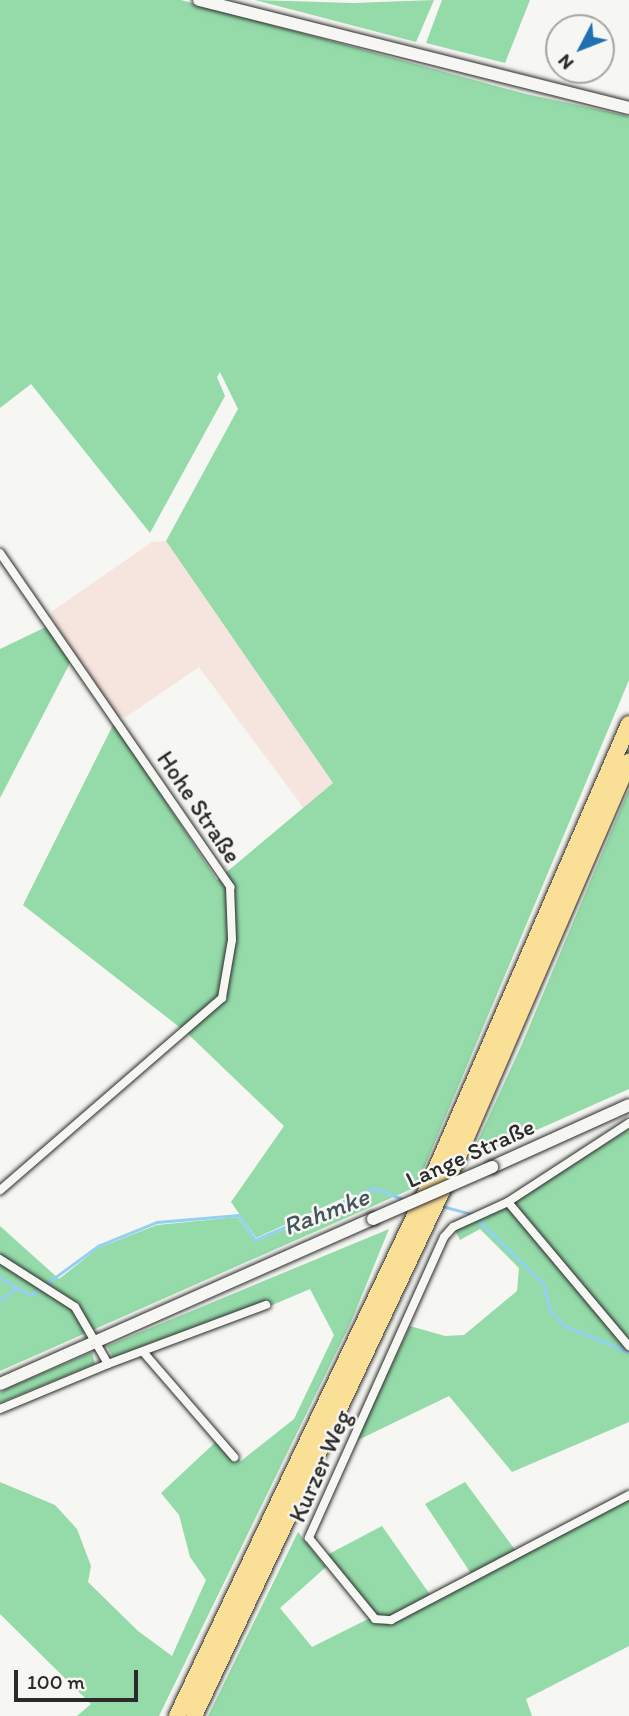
<!DOCTYPE html>
<html>
<head>
<meta charset="utf-8">
<style>
	body { margin:0 }
	#map { position:relative; width:629px; height:1716px; overflow:hidden; background:#f6f6f2; font-family:Itim,sans-serif }
	div>[style] { position:absolute }
	.built>* { inset:0; background:#f6e4de }
	.green>* { inset:0; background:#94dba9 }
	.stream>* { height:2.5px; margin:-1.25px; padding:0 1.25px; transform-origin:1.25px; border-radius:1.25px; background:#94cff4 }
	.roads { filter:drop-shadow(0 0 2px #2b2b2b) drop-shadow(0 0 2px #2b2b2b) }
	.street>* { height:8px; margin:-4px; padding:0 4px; transform-origin:4px; border-radius:4px; background:#f6f6f2 }
	.secondary>* { height:12px; margin:-6px; padding:0 6px; transform-origin:6px; border-radius:6px; background:#f6f6f2 }
	.highway>* { height:16px; margin:-8px; padding:0 8px; transform-origin:8px; border-radius:8px; background:#fadf96 }
	.bridges { filter:drop-shadow(0 0 2px #2b2b2b) drop-shadow(0 0 2px #2b2b2b) }
	.secondary-bridge>* { height:12px; margin:-6px; padding:0 6px; transform-origin:6px; border-radius:6px; background:#f6f6f2 }
	span { translate:-50% -50%; white-space:nowrap; text-align:center; line-height:1.15; -webkit-text-stroke:5px #f6f6f2; paint-order:stroke }
	.street-label { font-size:24px; color:#2b2b2b }
	.water-label { font-size:26px; color:#45545d; font-style:italic }
	.north { position:absolute; left:545px; top:14px; width:70px; height:70px; box-sizing:border-box; background:#f6f6f2; border:2px solid #a5a5a2; border-radius:50%; rotate:228deg; font-size:19px; font-weight:700; line-height:28px; text-align:center; color:#2b2b2b }
	.north::after { content:''; display:block; margin:auto; width:24px; height:32px; background:#1f6fb2; clip-path:polygon(50% 0,100% 100%,50% 72%,0 100%) }
	.scale { position:absolute; left:14px; top:1670px; width:124px; height:32px; box-sizing:border-box; border:4px solid #2b2b2b; border-top:0; padding-left:9px; font-size:21px; line-height:24px; white-space:nowrap; color:#2b2b2b; -webkit-text-stroke:5px #f6f6f2; paint-order:stroke }
</style>
</head>
<body>
<div id="map">
	<div class="built">
		<i style="clip-path:polygon(166px 541px,333px 783px,305px 810px,199px 667px,126px 717px,117px 716px,62px 634px,51px 612px,152px 542px)"></i>
	</div>
	<div class="green">
		<i style="clip-path:polygon(0 0,181px 0,526px 94px,629px 116px,629px 680px,416px 1187px,0 1371px,0 1226px,59px 1279px,98px 1248px,157px 1225px,238px 1217px,255px 1242px,355px 1198px,352px 1194px,256px 1238px,231px 1202px,284px 1126px,187px 1033px,23px 905px,114px 723px,217px 880px,333px 783px,166px 541px,238px 409px,220px 372px,217px 377px,225px 396px,150px 533px,31px 384px,0 408px)"></i>
		<i style="clip-path:polygon(255px 0,353px 3px,434px 0,416px 42px)"></i>
		<i style="clip-path:polygon(442px 0,530px 0,505px 63px,426px 43px)"></i>
		<i style="clip-path:polygon(48px 626px,71px 661px,0 798px,0 649px)"></i>
		<i style="clip-path:polygon(629px 789px,629px 1089px,469px 1160px,522px 1044px)"></i>
		<i style="clip-path:polygon(629px 1129px,629px 1422px,512px 1472px,449px 1396px,356px 1441px,410px 1326px,445px 1336px,464px 1335px,517px 1291px,519px 1268px,480px 1229px,460px 1240px,455px 1230px,521px 1197px)"></i>
		<i style="clip-path:polygon(389px 1229px,351px 1322px,159px 1716px,77px 1716px,91px 1704px,0 1614px,0 1482px,55px 1505px,77px 1529px,91px 1566px,88px 1582px,138px 1631px,172px 1656px,206px 1580px,190px 1557px,179px 1515px,161px 1493px,221px 1437px,241px 1461px,294px 1419px,334px 1335px,310px 1289px,270px 1306px,267px 1300px,113px 1357px,107px 1346px)"></i>
		<i style="clip-path:polygon(92px 1352px,95px 1364px,0 1403px,0 1393px,8px 1388px)"></i>
		<i style="clip-path:polygon(465px 1482px,516px 1551px,472px 1575px,425px 1504px)"></i>
		<i style="clip-path:polygon(629px 1500px,629px 1646px,526px 1699px,532px 1716px,208px 1716px,298px 1532px,326px 1567px,280px 1608px,312px 1647px,370px 1618px,376px 1624px,391px 1624px)"></i>
		<i style="clip-path:polygon(382px 1526px,431px 1596px,392px 1616px,378px 1616px,325px 1556px)"></i>
	</div>
	<div class="stream">
		<i style="left:442px;top:1206px;width:31px;rotate:15deg"></i>
		<i style="left:477px;top:1219px;width:93px;rotate:44.1deg"></i>
		<i style="left:544px;top:1284px;width:27px;rotate:77deg"></i>
		<i style="left:550px;top:1310px;width:22px;rotate:47deg"></i>
		<i style="left:565px;top:1326px;width:69px;rotate:22.1deg"></i>
		<i style="left:0;top:1277px;width:20px;rotate:33deg"></i>
		<i style="left:0;top:1300px;width:21px;rotate:-35deg"></i>
		<i style="left:17px;top:1288px;width:16px;rotate:27deg"></i>
		<i style="left:31px;top:1295px;width:83px;rotate:-36.2deg"></i>
		<i style="left:98px;top:1246px;width:64px;rotate:-22.1deg"></i>
		<i style="left:157px;top:1222px;width:82px;rotate:-4.9deg"></i>
		<i style="left:239px;top:1215px;width:30px;rotate:57deg"></i>
		<i style="left:255px;top:1240px;width:130px;rotate:-23.6deg"></i>
		<i style="left:374px;top:1188px;width:33px;rotate:21deg"></i>
	</div>
	<div class="roads">
		<div class="street">
			<i style="left:0;top:553px;width:406px;rotate:55.4deg"></i>
			<i style="left:230px;top:887px;width:53px;rotate:87.8deg"></i>
			<i style="left:232px;top:940px;width:59px;rotate:99.8deg"></i>
			<i style="left:222px;top:998px;width:294px;rotate:139.1deg"></i>
			<i style="left:629px;top:1123px;width:145px;rotate:146.9deg"></i>
			<i style="left:508px;top:1202px;width:188px;rotate:50deg"></i>
			<i style="left:508px;top:1202px;width:60px;rotate:155.6deg"></i>
			<i style="left:453px;top:1227px;width:13px;rotate:132deg"></i>
			<i style="left:444px;top:1237px;width:330px;rotate:114.2deg"></i>
			<i style="left:309px;top:1538px;width:104px;rotate:50.8deg"></i>
			<i style="left:375px;top:1619px;width:16px;rotate:4deg"></i>
			<i style="left:391px;top:1620px;width:269px;rotate:-27.7deg"></i>
			<i style="left:0;top:1259px;width:89px;rotate:32.6deg"></i>
			<i style="left:75px;top:1307px;width:66px;rotate:59.9deg"></i>
			<i style="left:108px;top:1364px;width:169px;rotate:-20.5deg"></i>
			<i style="left:144px;top:1353px;width:138px;rotate:49.1deg"></i>
			<i style="left:0;top:1409px;width:117px;rotate:-22.6deg"></i>
		</div>
		<div class="secondary">
			<i style="left:199px;top:0;width:443px;rotate:14.1deg"></i>
			<i style="left:492px;top:1167px;width:150px;rotate:-24.3deg"></i>
			<i style="left:0;top:1384px;width:408px;rotate:-23.9deg"></i>
		</div>
		<div class="highway">
			<i style="left:177px;top:1716px;width:580px;rotate:-64.58deg"></i>
			<i style="left:426px;top:1192px;width:510px;rotate:-66.55deg"></i>
			<i style="left:194px;top:1716px;width:616px;rotate:-64.72deg"></i>
			<i style="left:457px;top:1159px;width:433px;rotate:-66.6deg"></i>
		</div>
	</div>
	<div class="bridges">
		<div class="secondary-bridge">
			<i style="left:373px;top:1219px;width:130px;rotate:-23.6deg"></i>
		</div>
	</div>
	<div class="street-label">
		<span style="left:199px;top:807px;rotate:56deg">Hohe Straße</span>
		<span style="left:470px;top:1153px;rotate:-24deg">Lange Straße</span>
		<span style="left:320px;top:1466px;rotate:-66deg">Kurzer Weg</span>
	</div>
	<div class="water-label">
		<span style="left:326px;top:1212px;rotate:-21deg">Rahmke</span>
	</div>
	<div class="north">N</div>
	<div class="scale">100 m</div>
</div>
</body>
</html>
